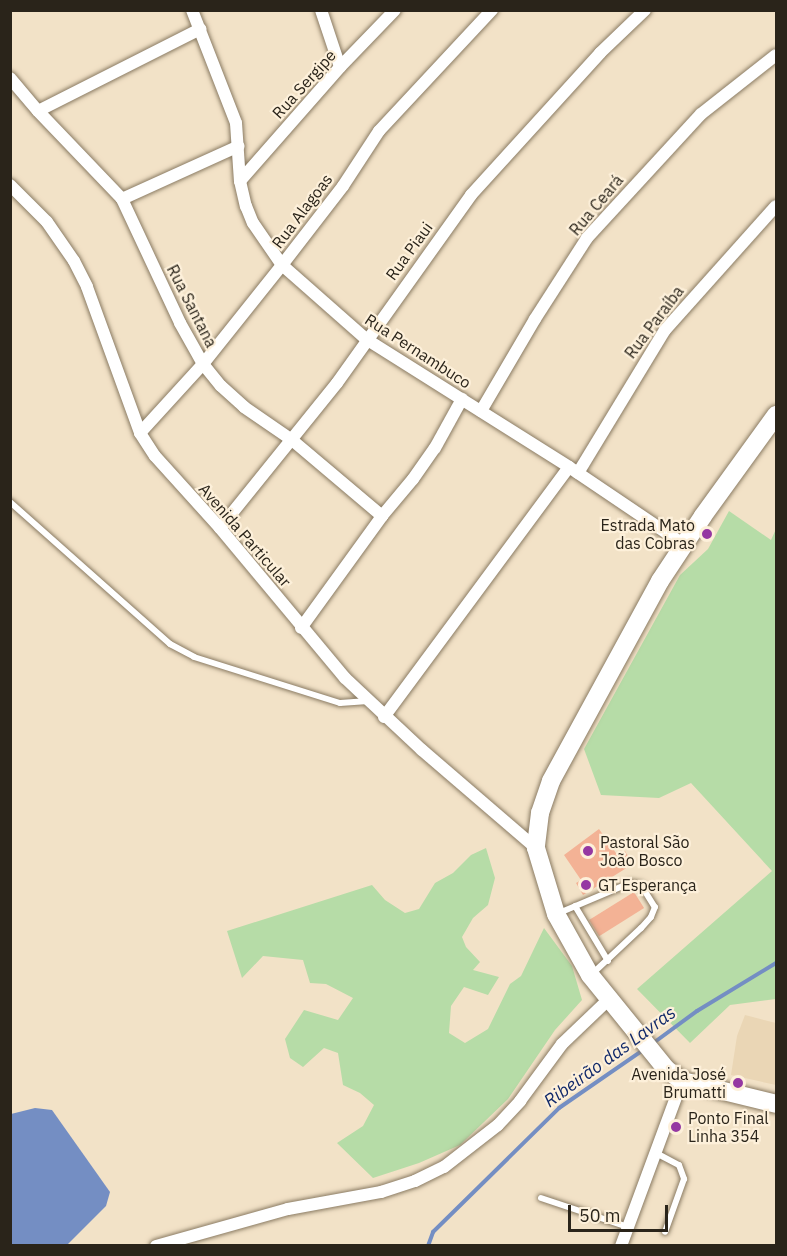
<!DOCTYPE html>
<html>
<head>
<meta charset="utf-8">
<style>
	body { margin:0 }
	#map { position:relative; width:787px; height:1256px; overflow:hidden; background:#f2e2c7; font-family:"IBM Plex Sans",sans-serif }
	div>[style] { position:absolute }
	.built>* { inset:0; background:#ead6b5 }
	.green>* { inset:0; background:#b6dca7 }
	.water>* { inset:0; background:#748ec3 }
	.stream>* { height:4px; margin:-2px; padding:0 2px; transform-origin:2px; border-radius:2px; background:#748ec3 }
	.building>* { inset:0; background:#f3b295; transform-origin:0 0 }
	.roads { filter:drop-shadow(0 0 2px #8a7b63) drop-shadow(0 0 2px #8a7b63) }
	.lane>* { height:6px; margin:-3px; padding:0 3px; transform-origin:3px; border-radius:3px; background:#fff }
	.street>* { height:12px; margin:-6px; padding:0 6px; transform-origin:6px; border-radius:6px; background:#fff }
	.secondary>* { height:18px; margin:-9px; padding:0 9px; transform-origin:9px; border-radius:9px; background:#fff }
	.dots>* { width:16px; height:16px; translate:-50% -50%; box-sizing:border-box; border:3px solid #fdf0da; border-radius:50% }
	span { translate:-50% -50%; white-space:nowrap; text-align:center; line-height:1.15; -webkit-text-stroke:4.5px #fdf0da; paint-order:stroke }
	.street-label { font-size:16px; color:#2a241a }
	.poi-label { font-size:16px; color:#2a241a }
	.right { translate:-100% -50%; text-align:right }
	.left { translate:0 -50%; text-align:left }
	.water-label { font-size:18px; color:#11296a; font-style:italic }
	.frame { position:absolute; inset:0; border:12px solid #2a241a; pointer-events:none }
	.scale { position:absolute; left:568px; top:1205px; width:100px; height:27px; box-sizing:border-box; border:3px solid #2a241a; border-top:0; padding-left:8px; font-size:18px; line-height:21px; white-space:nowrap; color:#2a241a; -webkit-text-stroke:4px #fdf0da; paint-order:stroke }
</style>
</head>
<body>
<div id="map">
	<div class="built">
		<i style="clip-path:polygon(745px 1015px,776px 1023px,776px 1085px,731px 1075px,737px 1036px)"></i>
	</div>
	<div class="green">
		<i style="clip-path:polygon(729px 511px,771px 540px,776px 529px,776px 999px,730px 1005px,690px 1043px,637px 989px,772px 871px,691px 783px,659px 798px,601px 795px,584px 749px,680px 575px,708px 549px)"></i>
		<i style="clip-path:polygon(486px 848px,495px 878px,488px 905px,473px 918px,462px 937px,466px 947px,480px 962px,473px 970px,499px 977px,488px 995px,464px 987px,451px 1006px,449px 1033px,465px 1043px,488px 1029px,510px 984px,521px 976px,544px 928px,572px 966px,582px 1000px,555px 1030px,508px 1099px,460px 1145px,419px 1163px,373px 1178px,337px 1143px,363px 1126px,374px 1105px,360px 1093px,343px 1085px,338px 1053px,324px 1048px,303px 1067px,290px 1058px,285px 1039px,304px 1010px,338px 1020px,353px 998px,326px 984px,310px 983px,303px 960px,263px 956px,242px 978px,227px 931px,372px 885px,385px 900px,405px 913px,419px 909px,435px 883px,453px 873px,471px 855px)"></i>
	</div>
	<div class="water">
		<i style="clip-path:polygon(35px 1108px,52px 1110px,110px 1192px,106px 1206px,67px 1245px,11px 1245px,11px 1114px)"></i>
	</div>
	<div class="stream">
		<i style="left:652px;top:1044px;width:56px;rotate:-36.3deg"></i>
		<i style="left:697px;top:1011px;width:92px;rotate:-31.3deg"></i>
		<i style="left:428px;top:1246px;width:15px;rotate:-70deg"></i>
		<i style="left:433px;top:1232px;width:177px;rotate:-44.5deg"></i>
		<i style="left:559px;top:1108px;width:102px;rotate:-34.6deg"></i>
	</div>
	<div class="building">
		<i style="clip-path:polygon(599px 829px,618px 856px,625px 851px,633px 864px,583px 895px,576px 883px,581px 880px,564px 855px)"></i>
		<i style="left:634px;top:892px;width:19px;height:53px;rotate:58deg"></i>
	</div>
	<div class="roads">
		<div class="lane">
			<i style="left:10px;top:502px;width:214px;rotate:41.6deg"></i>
			<i style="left:170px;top:644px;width:27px;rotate:28deg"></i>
			<i style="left:194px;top:657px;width:153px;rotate:17.5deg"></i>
			<i style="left:340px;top:703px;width:28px;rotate:-4deg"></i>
			<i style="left:575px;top:906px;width:64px;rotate:59deg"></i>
			<i style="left:559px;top:913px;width:77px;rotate:-22.9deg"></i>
			<i style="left:630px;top:883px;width:11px;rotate:10deg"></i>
			<i style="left:641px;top:885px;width:26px;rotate:58deg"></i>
			<i style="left:655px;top:907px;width:11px;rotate:112deg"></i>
			<i style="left:651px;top:917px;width:15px;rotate:132deg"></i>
			<i style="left:641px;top:928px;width:69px;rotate:136.8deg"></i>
			<i style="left:656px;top:1153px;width:26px;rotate:28deg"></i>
			<i style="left:679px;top:1165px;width:15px;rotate:70deg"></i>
			<i style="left:684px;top:1179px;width:56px;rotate:109.7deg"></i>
			<i style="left:541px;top:1198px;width:92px;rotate:18.4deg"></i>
		</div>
		<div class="street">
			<i style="left:192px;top:10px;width:121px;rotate:68.7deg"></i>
			<i style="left:236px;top:123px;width:58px;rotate:86.1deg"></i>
			<i style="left:240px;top:181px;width:26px;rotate:77deg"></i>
			<i style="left:246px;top:206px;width:18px;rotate:68deg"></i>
			<i style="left:253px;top:223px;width:51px;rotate:55.4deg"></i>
			<i style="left:282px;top:265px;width:112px;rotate:41.4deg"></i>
			<i style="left:366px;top:339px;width:240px;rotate:32.2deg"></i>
			<i style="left:569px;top:467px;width:138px;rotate:34deg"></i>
			<i style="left:321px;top:10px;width:60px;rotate:71.6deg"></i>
			<i style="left:10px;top:78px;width:43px;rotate:49.7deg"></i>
			<i style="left:38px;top:111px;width:122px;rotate:46.3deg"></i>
			<i style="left:122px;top:199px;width:137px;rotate:64.9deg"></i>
			<i style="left:180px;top:323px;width:47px;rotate:60.7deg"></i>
			<i style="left:203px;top:364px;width:28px;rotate:51deg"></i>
			<i style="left:221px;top:386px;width:31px;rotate:42deg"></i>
			<i style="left:244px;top:407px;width:58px;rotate:34.5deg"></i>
			<i style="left:292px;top:440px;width:118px;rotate:40.2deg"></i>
			<i style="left:38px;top:111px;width:182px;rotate:-26.8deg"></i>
			<i style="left:240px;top:181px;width:152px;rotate:-48.7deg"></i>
			<i style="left:340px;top:67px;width:79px;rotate:-46deg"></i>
			<i style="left:10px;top:185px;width:52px;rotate:45deg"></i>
			<i style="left:47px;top:222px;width:47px;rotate:55.3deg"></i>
			<i style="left:74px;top:261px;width:29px;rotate:63deg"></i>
			<i style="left:87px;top:287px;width:155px;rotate:70deg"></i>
			<i style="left:140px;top:433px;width:27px;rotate:57deg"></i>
			<i style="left:155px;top:456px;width:97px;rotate:47.9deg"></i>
			<i style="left:220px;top:528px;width:195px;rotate:50.2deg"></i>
			<i style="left:345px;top:678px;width:105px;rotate:43.1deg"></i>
			<i style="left:422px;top:750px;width:150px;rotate:40.7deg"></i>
			<i style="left:122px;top:199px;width:128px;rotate:-24.4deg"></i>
			<i style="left:481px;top:411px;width:107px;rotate:-59.6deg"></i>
			<i style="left:535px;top:319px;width:96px;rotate:-57.3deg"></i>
			<i style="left:587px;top:238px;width:168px;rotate:-47.4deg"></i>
			<i style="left:701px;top:114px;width:95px;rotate:-38.2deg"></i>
			<i style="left:140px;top:433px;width:93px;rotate:-47.6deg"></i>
			<i style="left:203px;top:364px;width:127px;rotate:-51.4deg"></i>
			<i style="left:282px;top:265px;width:100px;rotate:-52.3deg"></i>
			<i style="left:343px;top:186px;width:66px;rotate:-56.8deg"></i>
			<i style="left:379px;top:131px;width:166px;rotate:-47deg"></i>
			<i style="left:578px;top:473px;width:167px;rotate:-58.7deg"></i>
			<i style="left:665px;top:330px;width:166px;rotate:-48.2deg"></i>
			<i style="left:220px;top:528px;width:186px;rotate:-51.1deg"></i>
			<i style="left:337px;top:383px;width:231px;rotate:-54.5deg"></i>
			<i style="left:471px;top:195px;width:192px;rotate:-47.7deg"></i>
			<i style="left:600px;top:53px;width:62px;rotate:-43.7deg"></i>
			<i style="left:301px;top:628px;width:138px;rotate:-54.1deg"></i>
			<i style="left:382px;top:516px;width:48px;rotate:-50deg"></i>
			<i style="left:413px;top:479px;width:38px;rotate:-55deg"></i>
			<i style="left:435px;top:448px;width:56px;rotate:-61.1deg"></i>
			<i style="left:384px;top:717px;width:311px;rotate:-53.5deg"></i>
			<i style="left:156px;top:1246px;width:137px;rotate:-15.7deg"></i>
			<i style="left:288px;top:1209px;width:95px;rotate:-10.4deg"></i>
			<i style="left:381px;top:1192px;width:36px;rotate:-18deg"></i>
			<i style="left:415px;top:1181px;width:32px;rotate:-26deg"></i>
			<i style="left:444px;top:1167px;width:68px;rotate:-37.9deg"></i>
			<i style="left:498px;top:1125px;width:33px;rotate:-47deg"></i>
			<i style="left:520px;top:1101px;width:71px;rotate:-53.6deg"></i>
			<i style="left:562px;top:1044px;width:64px;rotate:-43.7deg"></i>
			<i style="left:621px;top:1246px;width:176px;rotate:-69.7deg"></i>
		</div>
		<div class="secondary">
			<i style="left:776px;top:415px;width:125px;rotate:125.9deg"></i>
			<i style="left:703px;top:516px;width:78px;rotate:123.5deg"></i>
			<i style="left:660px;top:581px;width:228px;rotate:118.6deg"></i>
			<i style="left:551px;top:781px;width:34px;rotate:109deg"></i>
			<i style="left:540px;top:813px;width:35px;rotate:97deg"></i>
			<i style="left:536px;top:848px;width:69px;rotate:73.1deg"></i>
			<i style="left:556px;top:914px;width:70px;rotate:60.9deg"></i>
			<i style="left:590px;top:975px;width:121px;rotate:51deg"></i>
			<i style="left:666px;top:1069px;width:20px;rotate:37deg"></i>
			<i style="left:682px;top:1081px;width:97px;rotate:13.7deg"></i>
		</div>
	</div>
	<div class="dots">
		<i style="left:707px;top:534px;background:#9538a2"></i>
		<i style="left:588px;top:851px;background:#9538a2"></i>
		<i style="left:586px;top:885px;background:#9538a2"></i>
		<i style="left:738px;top:1083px;background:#9538a2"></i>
		<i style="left:676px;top:1127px;background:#9538a2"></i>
	</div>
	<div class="street-label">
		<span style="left:304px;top:84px;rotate:-48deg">Rua Sergipe</span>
		<span style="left:596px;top:205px;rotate:-50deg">Rua Ceará</span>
		<span style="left:302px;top:211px;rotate:-53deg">Rua Alagoas</span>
		<span style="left:409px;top:251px;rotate:-54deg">Rua Piaui</span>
		<span style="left:192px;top:306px;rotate:63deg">Rua Santana</span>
		<span style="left:654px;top:322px;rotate:-53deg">Rua Paraíba</span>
		<span style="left:418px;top:351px;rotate:33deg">Rua Pernambuco</span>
		<span style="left:245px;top:535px;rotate:49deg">Avenida Particular</span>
	</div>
	<div class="poi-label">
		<span class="right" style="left:695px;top:534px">Estrada Mato<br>das Cobras</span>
		<span class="left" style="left:600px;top:851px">Pastoral São<br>João Bosco</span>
		<span class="left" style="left:598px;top:885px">GT Esperança</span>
		<span class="right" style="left:726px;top:1083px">Avenida José<br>Brumatti</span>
		<span class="left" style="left:688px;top:1127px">Ponto Final<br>Linha 354</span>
	</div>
	<div class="water-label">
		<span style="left:610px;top:1057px;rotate:-36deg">Ribeirão das Lavras</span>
	</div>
	<div class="frame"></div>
	<div class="scale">50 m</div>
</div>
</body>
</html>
